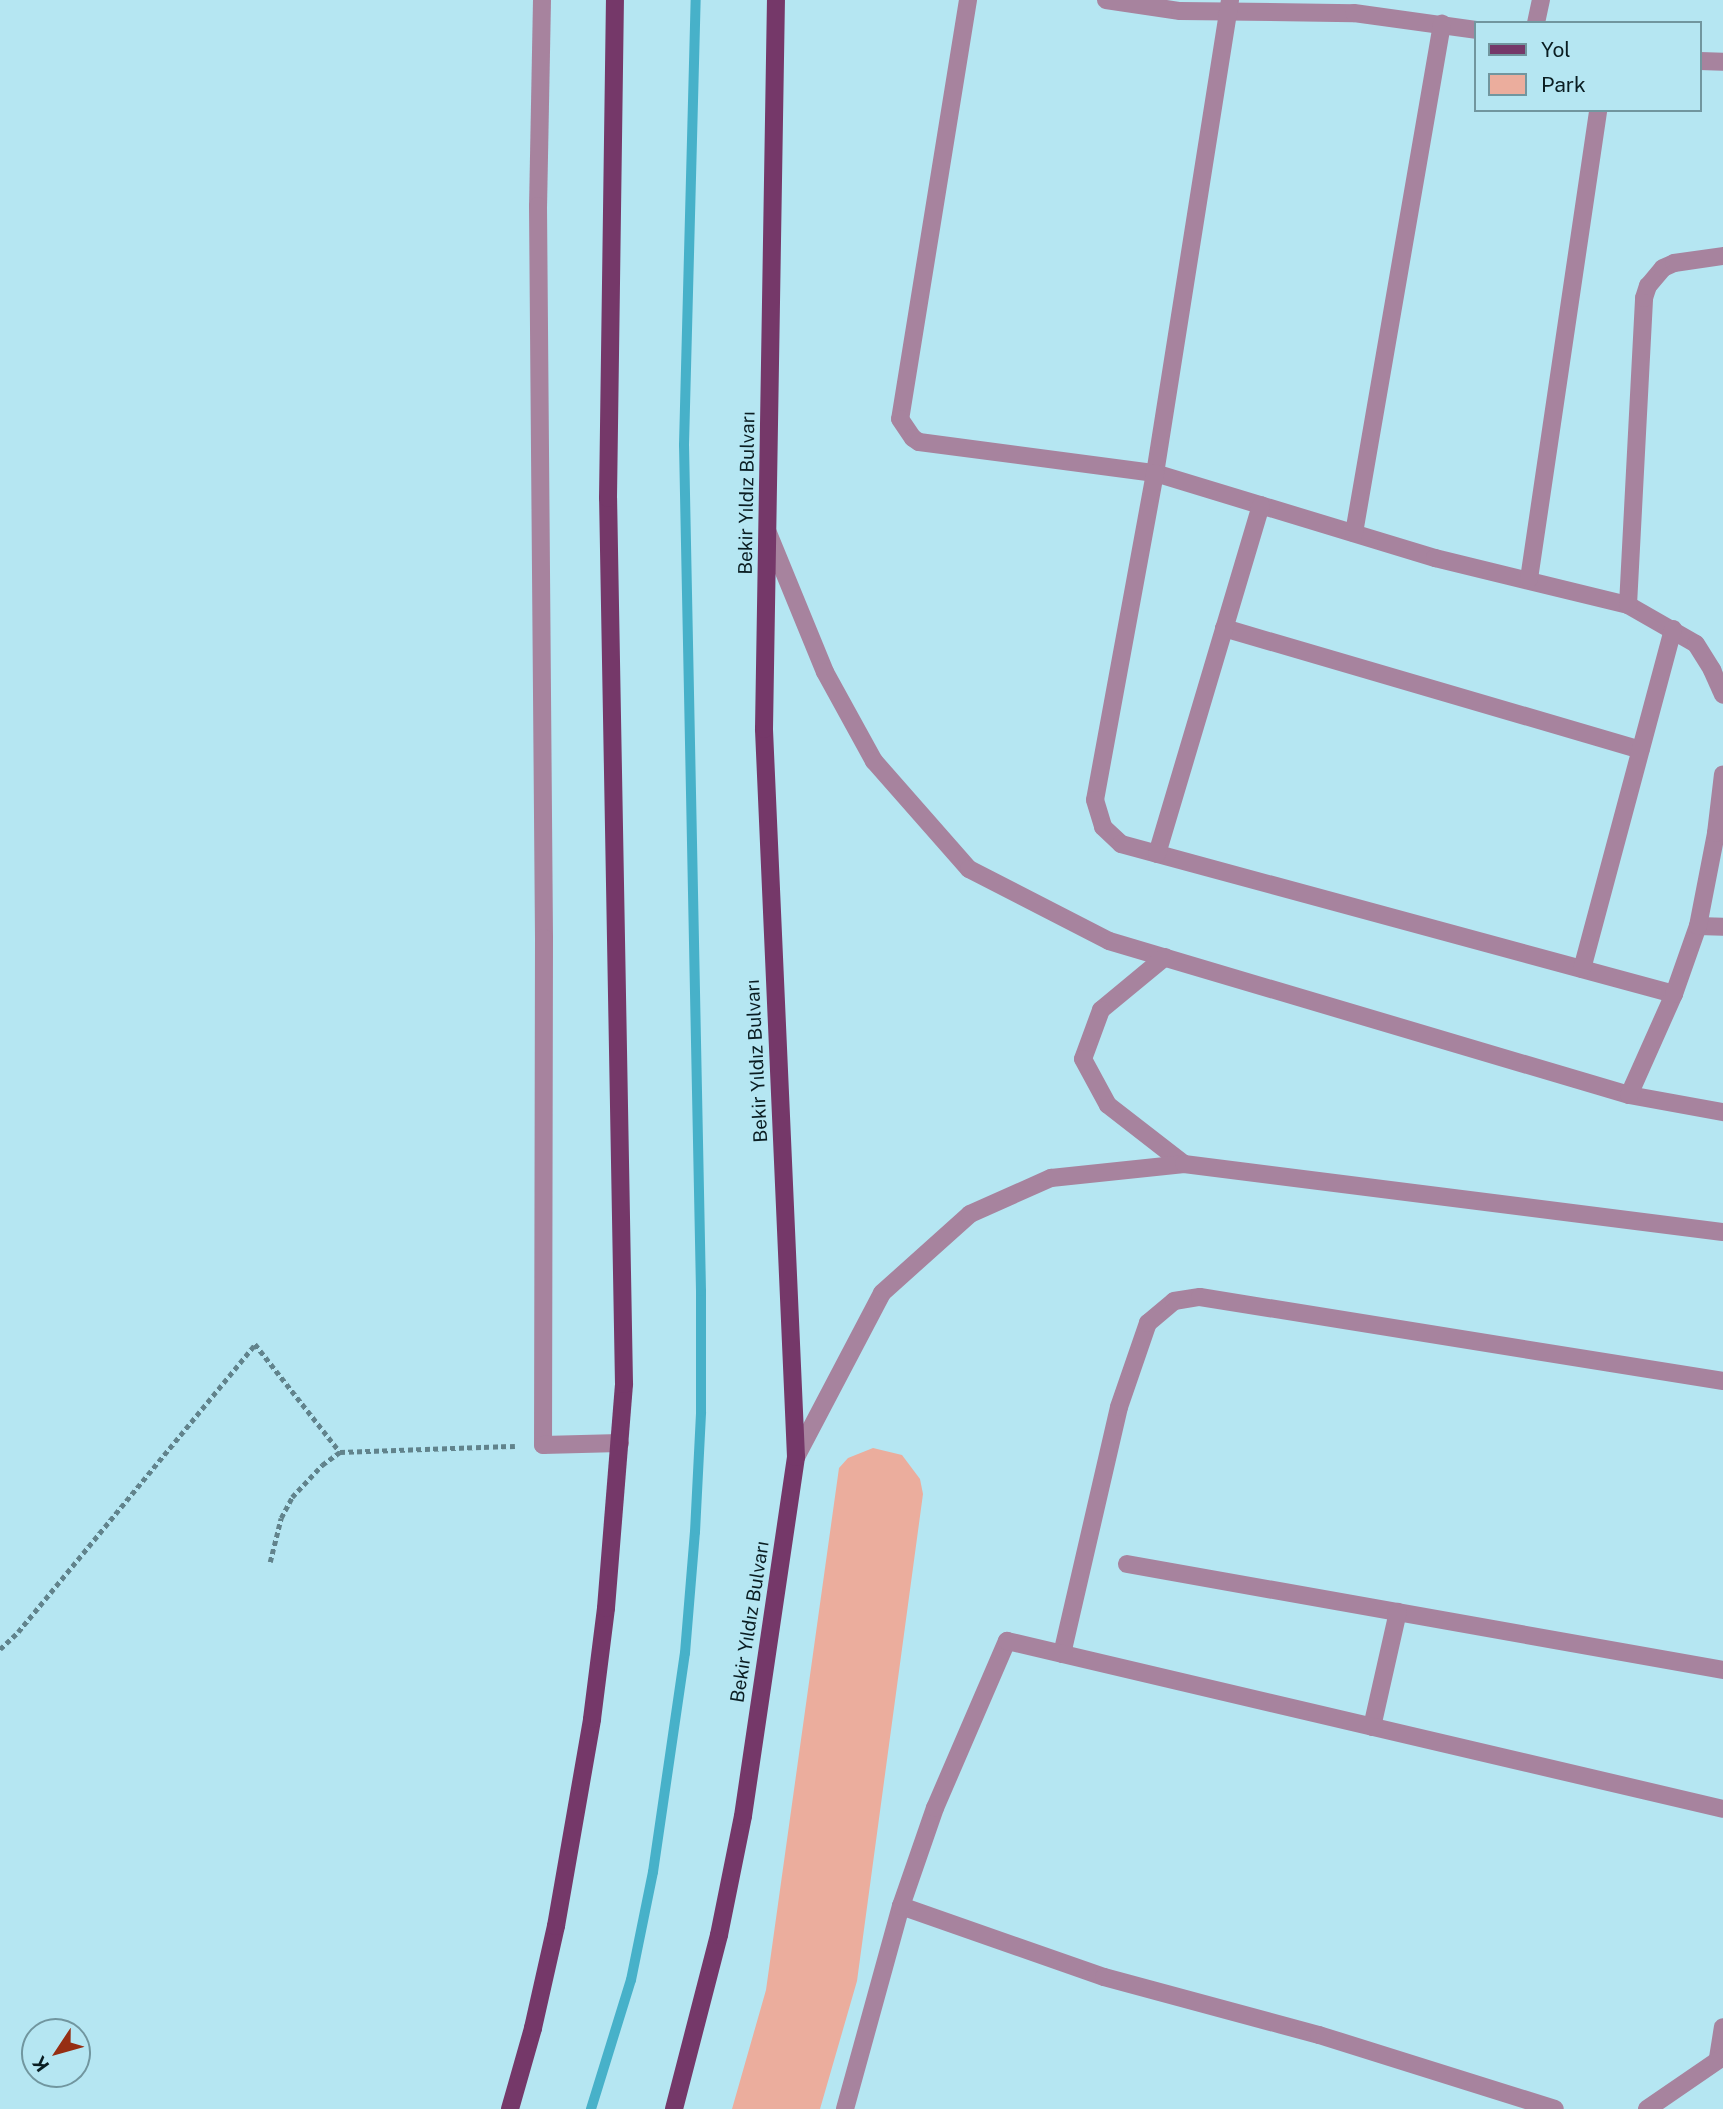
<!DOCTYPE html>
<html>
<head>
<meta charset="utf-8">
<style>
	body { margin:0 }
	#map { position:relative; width:1723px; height:2109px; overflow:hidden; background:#b5e6f2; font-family:"Public Sans",sans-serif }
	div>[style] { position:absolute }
	.green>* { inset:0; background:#ebad9d }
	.stream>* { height:10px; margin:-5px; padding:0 5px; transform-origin:5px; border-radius:5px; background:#47b1c9 }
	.path>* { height:4.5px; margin-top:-2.25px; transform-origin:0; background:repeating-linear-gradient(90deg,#61838c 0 5px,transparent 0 8.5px) }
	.minor>* { height:18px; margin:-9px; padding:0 9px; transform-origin:9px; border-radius:9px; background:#a7839e }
	.major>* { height:18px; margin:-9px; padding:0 9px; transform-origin:9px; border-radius:9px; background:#753869 }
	span { translate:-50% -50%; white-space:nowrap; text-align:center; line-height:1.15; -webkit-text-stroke:5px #b5e6f2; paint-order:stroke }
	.street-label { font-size:19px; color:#0a1d22 }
	.legend { position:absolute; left:1474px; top:21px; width:228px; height:91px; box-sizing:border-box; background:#b5e6f2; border:2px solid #71969f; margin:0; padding:9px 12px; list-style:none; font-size:21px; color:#0a1d22 }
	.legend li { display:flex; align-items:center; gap:14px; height:35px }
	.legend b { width:35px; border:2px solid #71969f }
	.north { position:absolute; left:21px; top:2018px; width:70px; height:70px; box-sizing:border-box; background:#b5e6f2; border:2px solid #71969f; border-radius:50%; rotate:234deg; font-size:19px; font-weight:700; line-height:28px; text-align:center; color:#0a1d22 }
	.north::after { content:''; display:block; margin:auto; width:24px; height:32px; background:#962e13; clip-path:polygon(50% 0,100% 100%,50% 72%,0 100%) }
</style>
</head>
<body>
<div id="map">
	<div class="green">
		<i style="clip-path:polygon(873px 1448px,902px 1455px,920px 1479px,923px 1494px,857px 1981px,820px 2109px,732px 2109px,766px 1990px,839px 1468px,848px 1458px)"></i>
	</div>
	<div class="stream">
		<i style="left:591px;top:2109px;width:135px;rotate:-72.8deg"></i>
		<i style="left:631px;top:1980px;width:110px;rotate:-78.5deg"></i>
		<i style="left:653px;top:1872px;width:221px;rotate:-81.7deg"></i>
		<i style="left:685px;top:1653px;width:121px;rotate:-85.3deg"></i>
		<i style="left:695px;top:1532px;width:120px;rotate:-87.1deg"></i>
		<i style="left:701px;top:1412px;width:121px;rotate:-90deg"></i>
		<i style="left:701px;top:1291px;width:846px;rotate:-91.15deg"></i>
		<i style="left:684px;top:445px;width:445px;rotate:-88.5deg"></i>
	</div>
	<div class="path">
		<i style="left:270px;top:1562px;width:45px;rotate:-76deg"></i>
		<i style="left:281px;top:1518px;width:24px;rotate:-62deg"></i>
		<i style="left:292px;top:1497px;width:44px;rotate:-46.8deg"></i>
		<i style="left:322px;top:1465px;width:22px;rotate:-36deg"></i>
		<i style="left:340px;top:1452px;width:175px;rotate:-2deg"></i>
		<i style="left:0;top:1649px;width:25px;rotate:-43deg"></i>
		<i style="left:18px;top:1632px;width:373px;rotate:-50.5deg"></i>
		<i style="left:255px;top:1344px;width:137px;rotate:51.8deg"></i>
	</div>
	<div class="minor">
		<i style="left:542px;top:0;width:206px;rotate:91.1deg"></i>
		<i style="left:538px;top:206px;width:732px;rotate:89.53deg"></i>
		<i style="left:544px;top:938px;width:507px;rotate:90.11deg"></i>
		<i style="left:543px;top:1445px;width:77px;rotate:-1.5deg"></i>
		<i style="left:968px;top:0;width:424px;rotate:99.2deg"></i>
		<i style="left:900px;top:419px;width:23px;rotate:56deg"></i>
		<i style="left:913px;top:438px;width:7px;rotate:34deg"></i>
		<i style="left:919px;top:442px;width:238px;rotate:7.5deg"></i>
		<i style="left:1155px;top:473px;width:293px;rotate:16.9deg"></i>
		<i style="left:1435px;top:558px;width:199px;rotate:13.7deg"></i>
		<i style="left:1628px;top:605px;width:78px;rotate:29.8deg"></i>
		<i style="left:1696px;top:644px;width:31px;rotate:58deg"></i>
		<i style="left:1712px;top:670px;width:27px;rotate:66deg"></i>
		<i style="left:1106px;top:0;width:75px;rotate:8.5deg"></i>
		<i style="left:1180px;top:11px;width:174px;rotate:0.7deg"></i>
		<i style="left:1354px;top:13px;width:123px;rotate:7.9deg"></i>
		<i style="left:1230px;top:0;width:479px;rotate:99deg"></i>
		<i style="left:1155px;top:473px;width:332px;rotate:100.4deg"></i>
		<i style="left:1095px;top:800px;width:28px;rotate:73deg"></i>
		<i style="left:1103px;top:827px;width:25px;rotate:43deg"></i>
		<i style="left:1121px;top:844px;width:573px;rotate:15.18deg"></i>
		<i style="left:1536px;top:23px;width:24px;rotate:-78deg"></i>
		<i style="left:1700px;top:61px;width:23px;rotate:2deg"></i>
		<i style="left:768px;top:533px;width:150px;rotate:67.7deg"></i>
		<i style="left:825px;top:672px;width:102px;rotate:61.2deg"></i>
		<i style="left:874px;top:761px;width:144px;rotate:48.7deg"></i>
		<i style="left:969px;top:869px;width:157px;rotate:27.2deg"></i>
		<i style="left:1109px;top:941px;width:542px;rotate:16.5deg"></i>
		<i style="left:1629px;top:1095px;width:96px;rotate:10.3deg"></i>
		<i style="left:1354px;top:533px;width:517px;rotate:-80.19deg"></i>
		<i style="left:1529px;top:579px;width:474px;rotate:-81.6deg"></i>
		<i style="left:1628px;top:605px;width:307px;rotate:-87deg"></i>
		<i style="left:1644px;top:298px;width:13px;rotate:-72deg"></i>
		<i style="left:1648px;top:286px;width:23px;rotate:-50deg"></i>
		<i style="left:1663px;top:268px;width:12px;rotate:-24deg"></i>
		<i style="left:1674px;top:263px;width:49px;rotate:-8.1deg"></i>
		<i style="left:1224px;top:628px;width:434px;rotate:16.3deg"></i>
		<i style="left:1157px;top:854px;width:364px;rotate:-73.4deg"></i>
		<i style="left:1698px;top:926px;width:25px;rotate:2deg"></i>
		<i style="left:1165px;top:957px;width:83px;rotate:140.4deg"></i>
		<i style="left:1101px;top:1010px;width:52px;rotate:110.2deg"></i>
		<i style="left:1083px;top:1059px;width:52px;rotate:61.5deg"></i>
		<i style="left:1108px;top:1105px;width:96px;rotate:37.8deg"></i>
		<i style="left:1582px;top:969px;width:352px;rotate:-75deg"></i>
		<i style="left:1629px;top:1095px;width:111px;rotate:-66deg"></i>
		<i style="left:1674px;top:994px;width:72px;rotate:-70.6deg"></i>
		<i style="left:1698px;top:926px;width:95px;rotate:-79deg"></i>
		<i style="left:1716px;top:833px;width:59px;rotate:-83.2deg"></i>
		<i style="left:796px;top:1457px;width:185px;rotate:-62.3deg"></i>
		<i style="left:882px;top:1293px;width:118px;rotate:-41.9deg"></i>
		<i style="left:970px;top:1214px;width:89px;rotate:-24deg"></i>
		<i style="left:1051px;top:1178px;width:134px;rotate:-6deg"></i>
		<i style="left:1184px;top:1164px;width:543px;rotate:7.19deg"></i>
		<i style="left:1127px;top:1564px;width:605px;rotate:10.08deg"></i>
		<i style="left:1062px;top:1654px;width:253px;rotate:-77deg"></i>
		<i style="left:1119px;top:1407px;width:89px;rotate:-71deg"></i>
		<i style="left:1148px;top:1323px;width:34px;rotate:-40deg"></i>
		<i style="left:1174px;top:1301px;width:26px;rotate:-9deg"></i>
		<i style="left:1200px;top:1297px;width:530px;rotate:9.12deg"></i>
		<i style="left:1372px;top:1727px;width:118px;rotate:-77.3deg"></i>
		<i style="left:901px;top:1906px;width:215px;rotate:19.3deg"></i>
		<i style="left:1104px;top:1977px;width:223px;rotate:15.1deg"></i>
		<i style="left:1319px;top:2035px;width:247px;rotate:17.4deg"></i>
		<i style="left:1718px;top:2058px;width:31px;rotate:-81deg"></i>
		<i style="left:845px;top:2109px;width:211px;rotate:-74.6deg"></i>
		<i style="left:901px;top:1906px;width:104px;rotate:-70.9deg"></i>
		<i style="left:935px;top:1808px;width:182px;rotate:-66.7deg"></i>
		<i style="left:1007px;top:1641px;width:735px;rotate:13.2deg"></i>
		<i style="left:1647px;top:2109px;width:92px;rotate:-34.4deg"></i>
	</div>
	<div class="major">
		<i style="left:510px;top:2109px;width:84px;rotate:-74.1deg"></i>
		<i style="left:533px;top:2028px;width:105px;rotate:-77.3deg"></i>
		<i style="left:556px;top:1926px;width:210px;rotate:-80.1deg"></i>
		<i style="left:592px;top:1719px;width:112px;rotate:-82.8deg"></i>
		<i style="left:606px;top:1608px;width:225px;rotate:-85.4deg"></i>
		<i style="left:624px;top:1384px;width:886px;rotate:-91.03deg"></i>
		<i style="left:608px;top:498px;width:498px;rotate:-89.2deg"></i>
		<i style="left:674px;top:2109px;width:180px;rotate:-75.5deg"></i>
		<i style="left:719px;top:1935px;width:121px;rotate:-78.6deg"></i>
		<i style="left:743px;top:1816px;width:363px;rotate:-81.6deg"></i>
		<i style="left:796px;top:1457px;width:729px;rotate:-92.52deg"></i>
		<i style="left:764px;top:729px;width:729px;rotate:-89.06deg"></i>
	</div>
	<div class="street-label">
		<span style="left:747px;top:493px;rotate:-89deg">Bekir Yıldız Bulvarı</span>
		<span style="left:757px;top:1061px;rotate:-93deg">Bekir Yıldız Bulvarı</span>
		<span style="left:750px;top:1622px;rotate:-81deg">Bekir Yıldız Bulvarı</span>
	</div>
	<ul class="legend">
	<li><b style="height:9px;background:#753869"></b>Yol</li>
	<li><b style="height:19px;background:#ebad9d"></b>Park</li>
	</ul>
	<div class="north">K</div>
</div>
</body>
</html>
